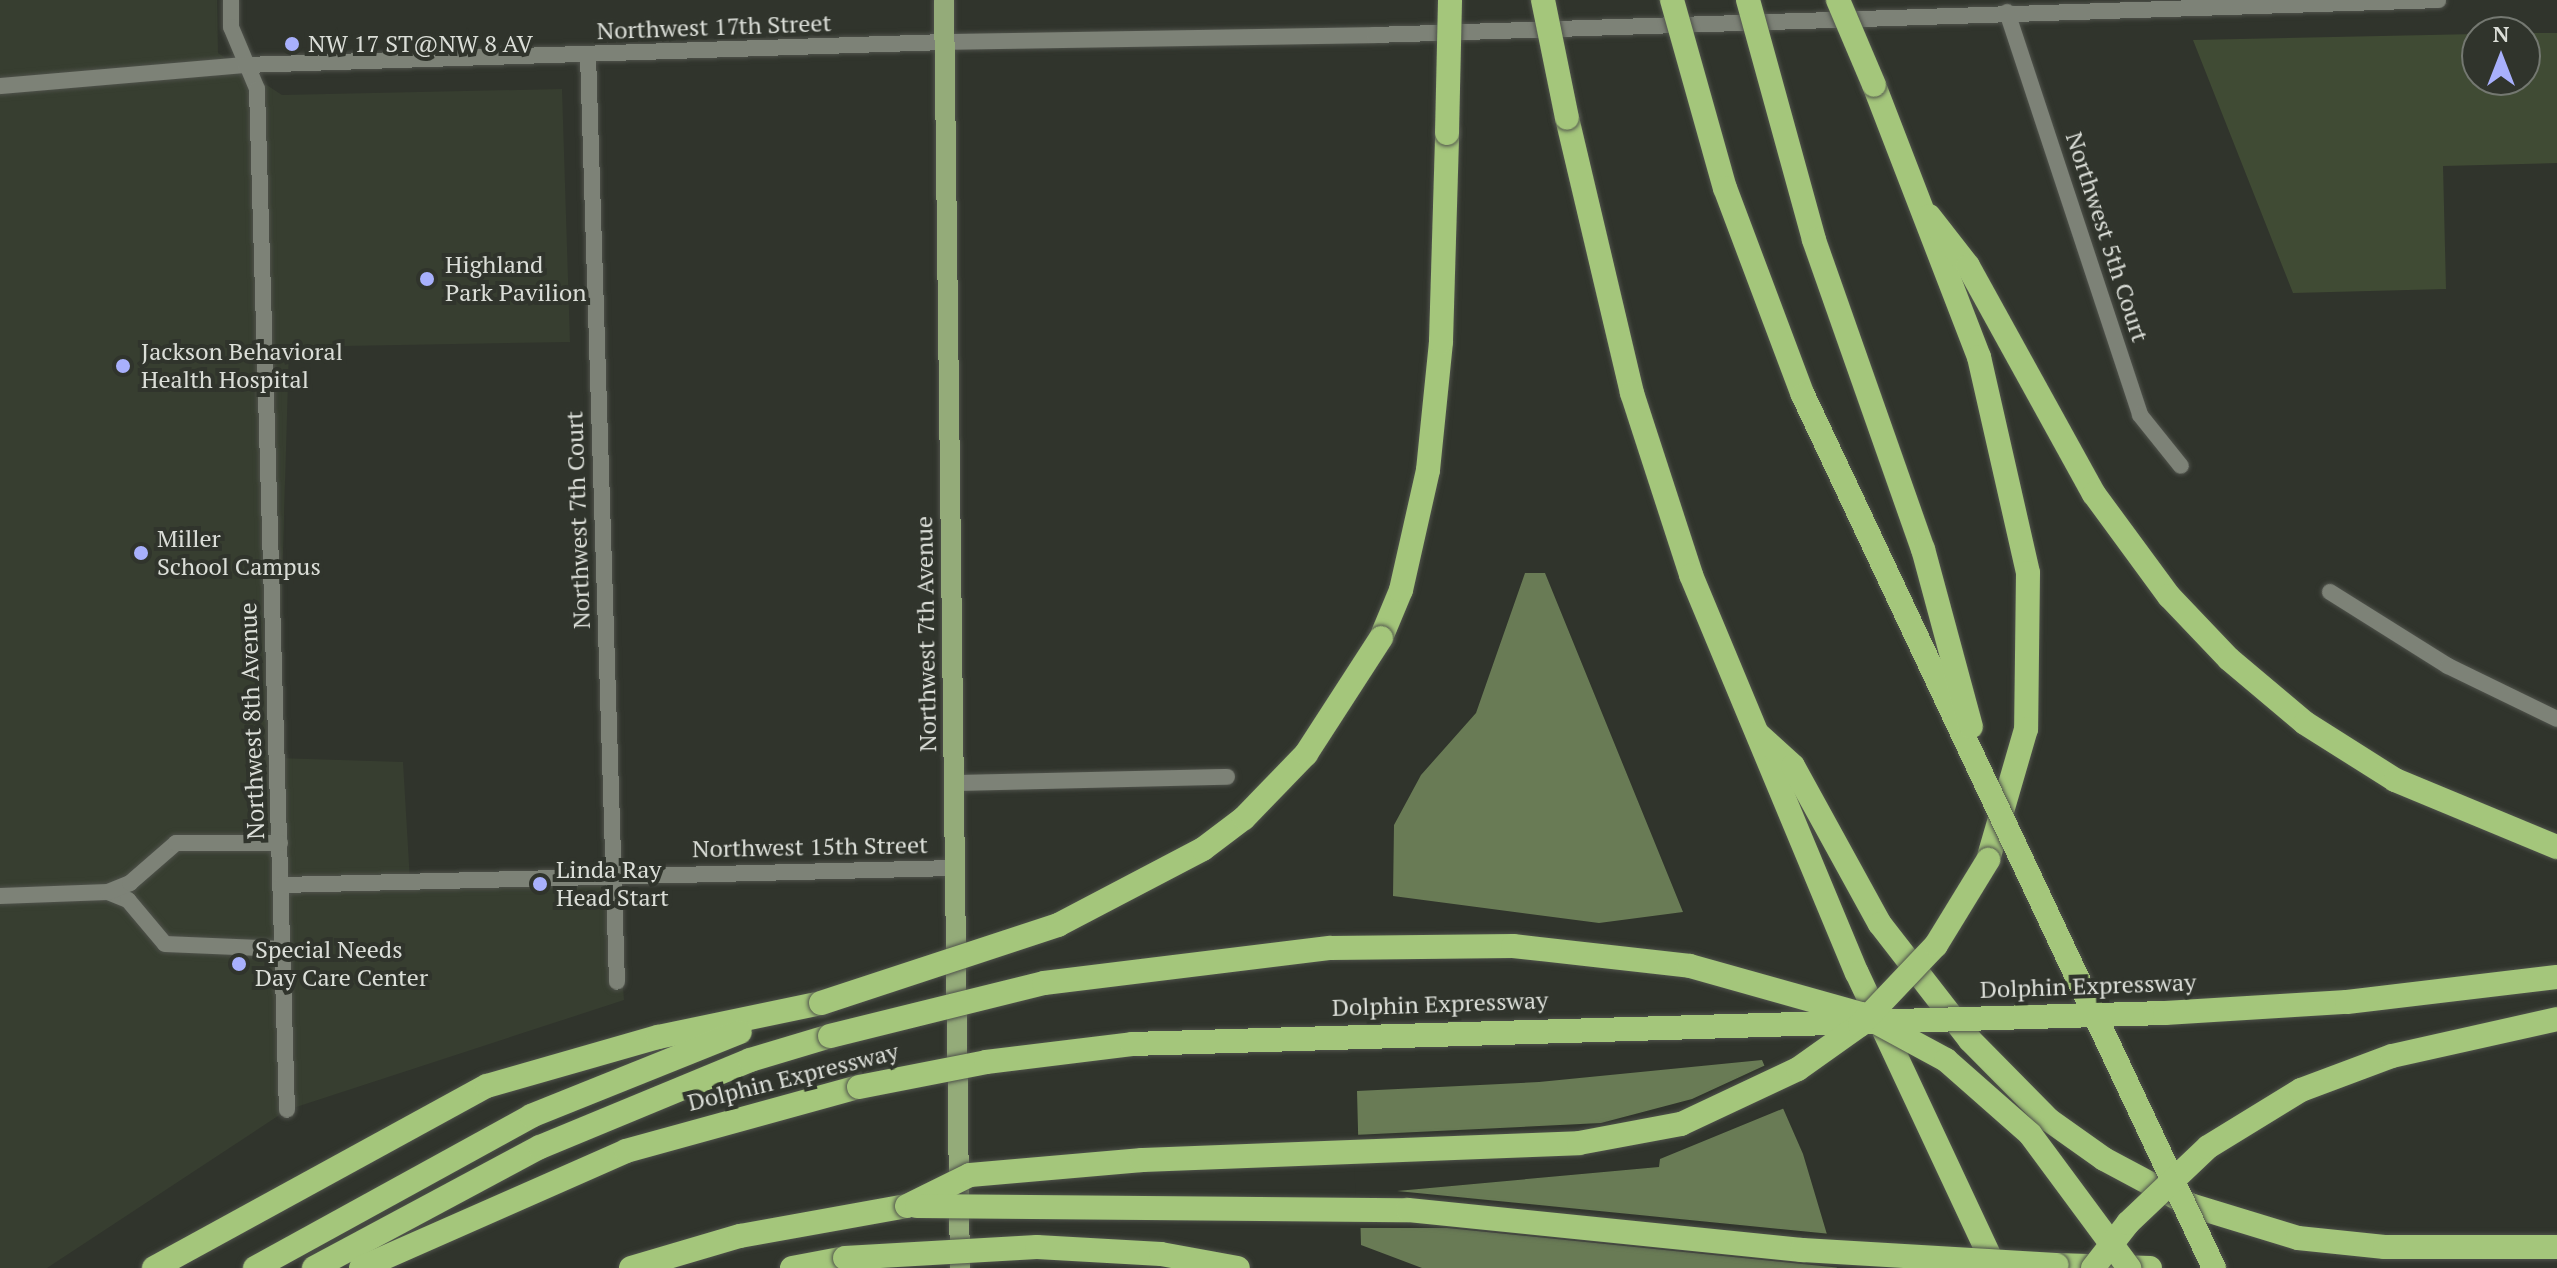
<!DOCTYPE html>
<html>
<head>
<meta charset="utf-8">
<style>
	body { margin:0 }
	#map { position:relative; width:2557px; height:1268px; overflow:hidden; background:#30342c; font-family:"PT Serif",serif }
	div>[style] { position:absolute }
	.built>* { inset:0; background:#373e30 }
	.green>* { inset:0; background:#404b34 }
	.water>* { inset:0; background:#697b55 }
	.pier>* { inset:0; background:#30342c }
	.roads { filter:drop-shadow(0 0 2px #4f524b) drop-shadow(0 0 2px #4f524b) }
	.minor>* { height:16px; margin:-8px; padding:0 8px; transform-origin:8px; border-radius:8px; background:#7d8277 }
	.tertiary>* { height:16px; margin:-8px; padding:0 8px; transform-origin:8px; border-radius:8px; background:#7d8277 }
	.primary>* { height:20px; margin:-10px; padding:0 10px; transform-origin:10px; border-radius:10px; background:#94ab79 }
	.motorway>* { height:24px; margin:-12px; padding:0 12px; transform-origin:12px; border-radius:12px; background:#a4c67b }
	.bridges { filter:drop-shadow(0 0 2px #4f524b) drop-shadow(0 0 2px #4f524b) }
	.motorway-bridge>* { height:24px; margin:-12px; padding:0 12px; transform-origin:12px; border-radius:12px; background:#a4c67b }
	.dots>* { width:22px; height:22px; translate:-50% -50%; box-sizing:border-box; border:4px solid #30342c; border-radius:50% }
	span { translate:-50% -50%; white-space:nowrap; text-align:center; line-height:1.15; -webkit-text-stroke:8px #30342c; paint-order:stroke }
	.street-label { font-size:24px; color:#dbded8 }
	.poi-label { font-size:24px; color:#dbded8 }
	.left { translate:0 -50%; text-align:left }
	.north { position:absolute; left:2461px; top:16px; width:80px; height:80px; box-sizing:border-box; background:#30342c; border:2px solid #747871; border-radius:50%; rotate:0deg; font-size:22px; font-weight:700; line-height:32px; text-align:center; color:#dbded8 }
	.north::after { content:''; display:block; margin:auto; width:28px; height:36px; background:#a8b0fc; clip-path:polygon(50% 0,100% 100%,50% 72%,0 100%) }
</style>
</head>
<body>
<div id="map">
	<div class="built">
		<i style="clip-path:polygon(0 0,217px 0,218px 53px,282px 95px,562px 89px,570px 342px,289px 347px,277px 758px,403px 762px,410px 881px,614px 875px,624px 1000px,287px 1110px,47px 1268px,0 1268px)"></i>
	</div>
	<div class="green">
		<i style="clip-path:polygon(2525px 33px,2557px 33px,2557px 163px,2443px 166px,2446px 289px,2293px 293px,2193px 40px,2477px 34px,2477px 80px,2525px 80px)"></i>
	</div>
	<div class="water">
		<i style="clip-path:polygon(1525px 573px,1545px 573px,1683px 912px,1599px 923px,1393px 896px,1394px 825px,1421px 775px,1476px 713px)"></i>
		<i style="clip-path:polygon(1762px 1060px,1803px 1154px,1837px 1268px,1422px 1268px,1361px 1245px,1357px 1091px,1539px 1082px)"></i>
	</div>
	<div class="pier">
		<i style="clip-path:polygon(1768px 1064px,1787px 1107px,1660px 1159px,1659px 1167px,1397px 1191px,1831px 1234px,1841px 1268px,1447px 1228px,1356px 1228px,1354px 1135px,1601px 1123px,1692px 1099px)"></i>
	</div>
	<div class="roads">
		<div class="minor">
			<i style="left:231px;top:0;width:27px;rotate:90deg"></i>
			<i style="left:231px;top:27px;width:67px;rotate:67.2deg"></i>
			<i style="left:257px;top:89px;width:1021px;rotate:88.32deg"></i>
			<i style="left:2007px;top:12px;width:424px;rotate:71.7deg"></i>
			<i style="left:2140px;top:415px;width:65px;rotate:51.2deg"></i>
			<i style="left:588px;top:55px;width:927px;rotate:88.21deg"></i>
			<i style="left:0;top:86px;width:246px;rotate:-4.9deg"></i>
			<i style="left:245px;top:65px;width:699px;rotate:-1.88deg"></i>
			<i style="left:2330px;top:592px;width:139px;rotate:32.1deg"></i>
			<i style="left:2448px;top:666px;width:121px;rotate:25.9deg"></i>
			<i style="left:954px;top:783px;width:273px;rotate:-1.3deg"></i>
			<i style="left:282px;top:885px;width:673px;rotate:-1.45deg"></i>
			<i style="left:108px;top:892px;width:22px;rotate:22deg"></i>
			<i style="left:128px;top:900px;width:57px;rotate:49.9deg"></i>
			<i style="left:165px;top:944px;width:119px;rotate:2.4deg"></i>
			<i style="left:0;top:896px;width:108px;rotate:-2.1deg"></i>
			<i style="left:108px;top:892px;width:24px;rotate:-22deg"></i>
			<i style="left:130px;top:883px;width:61px;rotate:-41deg"></i>
			<i style="left:176px;top:843px;width:104px"></i>
		</div>
		<div class="tertiary">
			<i style="left:944px;top:42px;width:430px;rotate:-0.9deg"></i>
			<i style="left:1374px;top:35px;width:1065px;rotate:-1.88deg"></i>
		</div>
		<div class="primary">
			<i style="left:944px;top:0;width:1268px;rotate:89.28deg"></i>
		</div>
		<div class="motorway">
			<i style="left:1874px;top:85px;width:292px;rotate:68.9deg"></i>
			<i style="left:1979px;top:357px;width:221px;rotate:77.2deg"></i>
			<i style="left:2028px;top:573px;width:156px;rotate:90.7deg"></i>
			<i style="left:2026px;top:729px;width:136px;rotate:106.2deg"></i>
			<i style="left:1567px;top:118px;width:283px;rotate:76.7deg"></i>
			<i style="left:1632px;top:393px;width:191px;rotate:72deg"></i>
			<i style="left:1691px;top:575px;width:431px;rotate:67.4deg"></i>
			<i style="left:1857px;top:973px;width:326px;rotate:64.9deg"></i>
			<i style="left:1929px;top:216px;width:63px;rotate:52deg"></i>
			<i style="left:1968px;top:266px;width:260px;rotate:61.1deg"></i>
			<i style="left:2094px;top:494px;width:127px;rotate:53.7deg"></i>
			<i style="left:2169px;top:596px;width:87px;rotate:46.4deg"></i>
			<i style="left:2229px;top:659px;width:99px;rotate:40.1deg"></i>
			<i style="left:2305px;top:723px;width:107px;rotate:32.3deg"></i>
			<i style="left:2395px;top:780px;width:175px;rotate:22.5deg"></i>
			<i style="left:1381px;top:638px;width:52px;rotate:-67.4deg"></i>
			<i style="left:1401px;top:590px;width:123px;rotate:-77.3deg"></i>
			<i style="left:1428px;top:470px;width:130px;rotate:-84.2deg"></i>
			<i style="left:1441px;top:341px;width:208px;rotate:-88.3deg"></i>
			<i style="left:1758px;top:734px;width:47px;rotate:42.4deg"></i>
			<i style="left:1793px;top:766px;width:180px;rotate:61.2deg"></i>
			<i style="left:1880px;top:924px;width:147px;rotate:52.2deg"></i>
			<i style="left:1970px;top:1040px;width:112px;rotate:45.4deg"></i>
			<i style="left:2049px;top:1120px;width:67px;rotate:35.3deg"></i>
			<i style="left:2104px;top:1159px;width:98px;rotate:28.1deg"></i>
			<i style="left:2190px;top:1205px;width:113px;rotate:17deg"></i>
			<i style="left:2298px;top:1238px;width:87px;rotate:5.9deg"></i>
			<i style="left:2385px;top:1247px;width:172px"></i>
			<i style="left:2057px;top:1265px;width:93px;rotate:1.8deg"></i>
			<i style="left:154px;top:1268px;width:379px;rotate:-28.7deg"></i>
			<i style="left:487px;top:1086px;width:178px;rotate:-16deg"></i>
			<i style="left:658px;top:1037px;width:167px;rotate:-11.8deg"></i>
			<i style="left:255px;top:1268px;width:315px;rotate:-28.8deg"></i>
			<i style="left:531px;top:1116px;width:225px;rotate:-21.9deg"></i>
			<i style="left:314px;top:1268px;width:256px;rotate:-28.2deg"></i>
			<i style="left:540px;top:1147px;width:227px;rotate:-22.5deg"></i>
			<i style="left:750px;top:1060px;width:84px;rotate:-16.7deg"></i>
			<i style="left:361px;top:1268px;width:290px;rotate:-23.8deg"></i>
			<i style="left:626px;top:1151px;width:242px;rotate:-15.4deg"></i>
			<i style="left:631px;top:1268px;width:114px;rotate:-16.4deg"></i>
			<i style="left:740px;top:1236px;width:170px;rotate:-10.2deg"></i>
			<i style="left:792px;top:1268px;width:54px;rotate:-10.7deg"></i>
		</div>
	</div>
	<div class="bridges">
		<div class="motorway-bridge">
			<i style="left:1543px;top:0;width:120px;rotate:78.5deg"></i>
			<i style="left:1672px;top:0;width:195px;rotate:74.3deg"></i>
			<i style="left:1725px;top:188px;width:221px;rotate:69.4deg"></i>
			<i style="left:1803px;top:395px;width:965px;rotate:64.79deg"></i>
			<i style="left:1748px;top:0;width:249px;rotate:74.6deg"></i>
			<i style="left:1814px;top:240px;width:328px;rotate:70.6deg"></i>
			<i style="left:1923px;top:549px;width:184px;rotate:74.9deg"></i>
			<i style="left:1838px;top:0;width:92px;rotate:67deg"></i>
			<i style="left:1447px;top:133px;width:133px;rotate:-88.7deg"></i>
			<i style="left:821px;top:1003px;width:250px;rotate:-18.2deg"></i>
			<i style="left:1058px;top:925px;width:164px;rotate:-27.7deg"></i>
			<i style="left:1203px;top:849px;width:51px;rotate:-37.1deg"></i>
			<i style="left:1244px;top:818px;width:89px;rotate:-45.9deg"></i>
			<i style="left:1306px;top:754px;width:138px;rotate:-57.1deg"></i>
			<i style="left:830px;top:1036px;width:220px;rotate:-13.9deg"></i>
			<i style="left:1044px;top:983px;width:289px;rotate:-7deg"></i>
			<i style="left:1331px;top:948px;width:182px;rotate:-0.6deg"></i>
			<i style="left:1513px;top:946px;width:178px;rotate:6.4deg"></i>
			<i style="left:1690px;top:966px;width:178px;rotate:15.7deg"></i>
			<i style="left:1861px;top:1014px;width:97px;rotate:28.4deg"></i>
			<i style="left:1946px;top:1060px;width:112px;rotate:41.4deg"></i>
			<i style="left:2030px;top:1134px;width:167px;rotate:53.5deg"></i>
			<i style="left:859px;top:1087px;width:129px;rotate:-11.1deg"></i>
			<i style="left:986px;top:1062px;width:147px;rotate:-7deg"></i>
			<i style="left:1132px;top:1044px;width:1033px;rotate:-1.72deg"></i>
			<i style="left:2165px;top:1013px;width:182px;rotate:-3.5deg"></i>
			<i style="left:2347px;top:1002px;width:211px;rotate:-6.8deg"></i>
			<i style="left:907px;top:1206px;width:70px;rotate:-26.2deg"></i>
			<i style="left:970px;top:1175px;width:173px;rotate:-5deg"></i>
			<i style="left:1142px;top:1160px;width:437px;rotate:-2.2deg"></i>
			<i style="left:1579px;top:1143px;width:104px;rotate:-10.6deg"></i>
			<i style="left:1681px;top:1124px;width:129px;rotate:-25.2deg"></i>
			<i style="left:1798px;top:1069px;width:76px;rotate:-35.4deg"></i>
			<i style="left:1860px;top:1025px;width:110px;rotate:-46.5deg"></i>
			<i style="left:1936px;top:945px;width:100px;rotate:-58.5deg"></i>
			<i style="left:917px;top:1206px;width:491px;rotate:0.5deg"></i>
			<i style="left:1408px;top:1210px;width:396px;rotate:5.8deg"></i>
			<i style="left:1802px;top:1250px;width:255px;rotate:3.4deg"></i>
			<i style="left:845px;top:1258px;width:192px;rotate:-3.3deg"></i>
			<i style="left:1037px;top:1247px;width:124px;rotate:3.2deg"></i>
			<i style="left:1161px;top:1254px;width:78px;rotate:10.3deg"></i>
			<i style="left:2093px;top:1268px;width:57px;rotate:-52.1deg"></i>
			<i style="left:2128px;top:1223px;width:110px;rotate:-43.5deg"></i>
			<i style="left:2208px;top:1147px;width:109px;rotate:-31.5deg"></i>
			<i style="left:2301px;top:1090px;width:97px;rotate:-20.5deg"></i>
			<i style="left:2392px;top:1056px;width:169px;rotate:-12.6deg"></i>
		</div>
	</div>
	<div class="dots">
		<i style="left:292px;top:44px;background:#a8b0fc"></i>
		<i style="left:427px;top:279px;background:#a8b0fc"></i>
		<i style="left:123px;top:366px;background:#a8b0fc"></i>
		<i style="left:141px;top:553px;background:#a8b0fc"></i>
		<i style="left:540px;top:884px;background:#a8b0fc"></i>
		<i style="left:239px;top:964px;background:#a8b0fc"></i>
	</div>
	<div class="street-label">
		<span style="left:714px;top:27px;rotate:-2deg">Northwest 17th Street</span>
		<span style="left:2107px;top:237px;rotate:72deg">Northwest 5th Court</span>
		<span style="left:578px;top:520px;rotate:-92deg">Northwest 7th Court</span>
		<span style="left:926px;top:634px;rotate:-91deg">Northwest 7th Avenue</span>
		<span style="left:252px;top:721px;rotate:-92deg">Northwest 8th Avenue</span>
		<span style="left:810px;top:847px;rotate:-1deg">Northwest 15th Street</span>
		<span style="left:2088px;top:986px;rotate:-2deg">Dolphin Expressway</span>
		<span style="left:1440px;top:1004px;rotate:-2deg">Dolphin Expressway</span>
		<span style="left:793px;top:1077px;rotate:-14deg">Dolphin Expressway</span>
	</div>
	<div class="poi-label">
		<span class="left" style="left:308px;top:44px">NW 17 ST@NW 8 AV</span>
		<span class="left" style="left:445px;top:279px">Highland<br>Park Pavilion</span>
		<span class="left" style="left:141px;top:366px">Jackson Behavioral<br>Health Hospital</span>
		<span class="left" style="left:157px;top:553px">Miller<br>School Campus</span>
		<span class="left" style="left:556px;top:884px">Linda Ray<br>Head Start</span>
		<span class="left" style="left:255px;top:964px">Special Needs<br>Day Care Center</span>
	</div>
	<div class="north">N</div>
</div>
</body>
</html>
